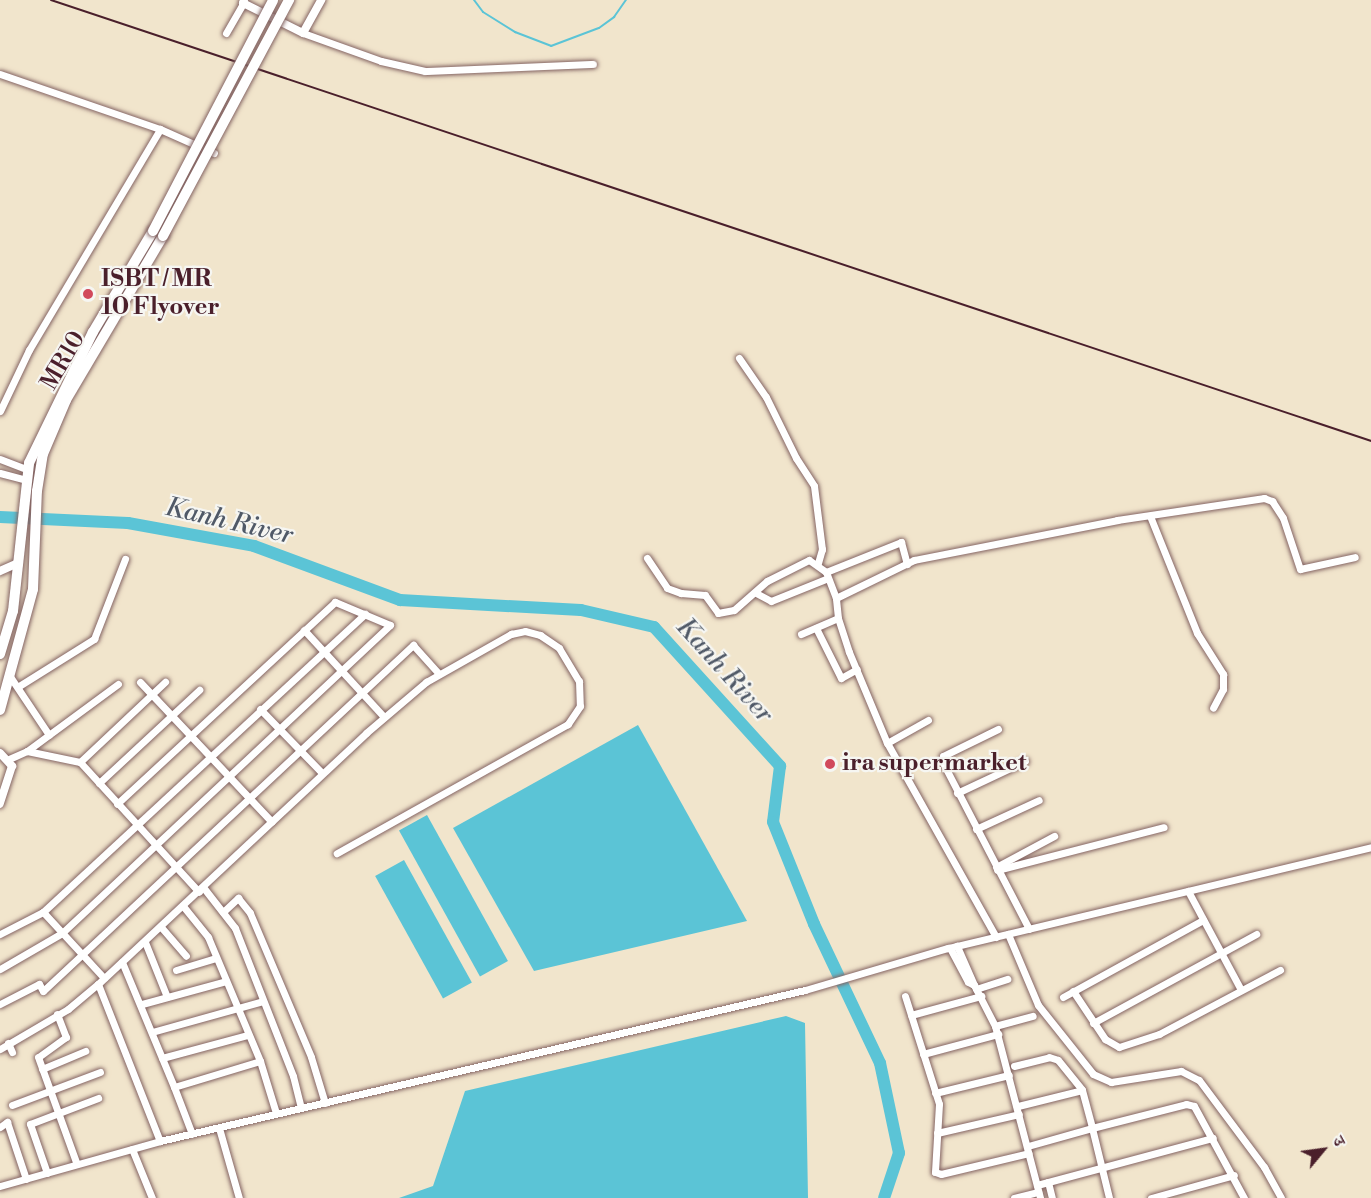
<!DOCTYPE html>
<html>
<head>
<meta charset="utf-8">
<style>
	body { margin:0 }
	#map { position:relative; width:1371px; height:1198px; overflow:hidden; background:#f1e5cc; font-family:"Libre Bodoni","Noto Serif Devanagari",serif }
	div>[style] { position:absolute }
	.water>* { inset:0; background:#5bc4d6; transform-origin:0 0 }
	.stream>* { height:2px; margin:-1px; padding:0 1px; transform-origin:1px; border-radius:1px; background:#5bc4d6 }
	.river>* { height:12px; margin:-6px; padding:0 6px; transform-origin:6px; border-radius:6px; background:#5bc4d6 }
	.roads { filter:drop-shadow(0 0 2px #846463) drop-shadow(0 0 2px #846463) }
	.minor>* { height:7px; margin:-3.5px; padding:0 3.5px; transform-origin:3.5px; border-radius:3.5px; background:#fff }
	.tertiary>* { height:8px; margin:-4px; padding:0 4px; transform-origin:4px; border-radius:4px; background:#fff }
	.primary>* { height:10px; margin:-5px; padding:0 5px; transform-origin:5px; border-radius:5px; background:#fff }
	.rail>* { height:2px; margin:-1px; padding:0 1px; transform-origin:1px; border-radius:1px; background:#4a1f2b }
	.bridges { filter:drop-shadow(0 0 2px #846463) drop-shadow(0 0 2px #846463) }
	.primary-bridge>* { height:10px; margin:-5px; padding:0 5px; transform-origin:5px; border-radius:5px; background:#fff }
	.dots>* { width:16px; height:16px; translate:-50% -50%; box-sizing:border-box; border:3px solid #f6f6f2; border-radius:50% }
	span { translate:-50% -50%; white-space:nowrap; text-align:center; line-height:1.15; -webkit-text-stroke:4.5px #f6f6f2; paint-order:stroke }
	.poi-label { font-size:24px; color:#4a1f2b; font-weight:700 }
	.left { translate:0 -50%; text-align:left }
	.street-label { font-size:24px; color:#4a1f2b }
	.water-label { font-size:26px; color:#505967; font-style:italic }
	.north { position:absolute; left:1293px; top:1120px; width:60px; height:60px; -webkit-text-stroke:4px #f6f6f2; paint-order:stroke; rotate:61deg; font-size:16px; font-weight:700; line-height:24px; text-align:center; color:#4a1f2b }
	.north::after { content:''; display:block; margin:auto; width:21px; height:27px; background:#4a1f2b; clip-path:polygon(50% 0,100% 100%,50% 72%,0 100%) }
</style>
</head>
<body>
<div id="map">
	<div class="water">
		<i style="clip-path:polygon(638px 725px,747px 921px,534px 971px,453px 828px)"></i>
		<i style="left:427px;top:815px;width:167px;height:32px;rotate:61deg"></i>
		<i style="left:404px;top:860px;width:140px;height:33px;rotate:61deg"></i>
		<i style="clip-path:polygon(786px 1016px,805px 1023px,808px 1198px,399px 1198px,433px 1186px,465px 1091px)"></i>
	</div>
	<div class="stream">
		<i style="left:474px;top:0;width:15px;rotate:53deg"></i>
		<i style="left:483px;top:12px;width:38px;rotate:32deg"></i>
		<i style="left:515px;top:32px;width:39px;rotate:21deg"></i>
		<i style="left:551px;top:46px;width:51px;rotate:-20.6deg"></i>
		<i style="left:599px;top:28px;width:19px;rotate:-36deg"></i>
		<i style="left:614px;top:17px;width:21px;rotate:-55deg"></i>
	</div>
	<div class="river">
		<i style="left:0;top:517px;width:128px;rotate:2.7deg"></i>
		<i style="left:128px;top:523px;width:128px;rotate:10.3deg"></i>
		<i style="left:254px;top:546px;width:156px;rotate:20.3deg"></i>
		<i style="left:400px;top:600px;width:181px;rotate:3.2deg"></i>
		<i style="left:581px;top:610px;width:75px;rotate:13.1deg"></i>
		<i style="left:654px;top:627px;width:188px;rotate:47.8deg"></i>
		<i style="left:780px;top:766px;width:56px;rotate:97.1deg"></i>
		<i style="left:773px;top:822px;width:110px;rotate:68.1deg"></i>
		<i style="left:814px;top:924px;width:154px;rotate:64.6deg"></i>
		<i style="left:880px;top:1063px;width:92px;rotate:78.1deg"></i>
		<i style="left:899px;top:1153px;width:47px;rotate:108.4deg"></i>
	</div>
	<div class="roads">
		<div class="minor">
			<i style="left:226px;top:33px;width:34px;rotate:-60deg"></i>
			<i style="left:303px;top:33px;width:83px;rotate:19.7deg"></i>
			<i style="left:381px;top:61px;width:45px;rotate:12.8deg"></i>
			<i style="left:425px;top:71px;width:168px;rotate:-2.4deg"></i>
			<i style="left:0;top:74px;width:169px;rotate:19deg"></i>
			<i style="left:160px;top:129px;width:59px;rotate:24deg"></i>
			<i style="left:739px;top:358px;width:47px;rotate:55.3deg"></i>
			<i style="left:766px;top:397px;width:68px;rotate:63.8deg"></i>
			<i style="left:796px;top:458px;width:33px;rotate:57deg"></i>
			<i style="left:814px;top:486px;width:64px;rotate:82.8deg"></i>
			<i style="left:822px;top:549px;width:15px;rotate:106deg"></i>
			<i style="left:0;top:411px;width:68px;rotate:-64.6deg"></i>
			<i style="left:29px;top:350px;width:257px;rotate:-59.3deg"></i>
			<i style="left:0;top:459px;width:30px;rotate:21deg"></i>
			<i style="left:0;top:473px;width:27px;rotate:15deg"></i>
			<i style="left:1150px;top:516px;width:126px;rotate:68.1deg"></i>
			<i style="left:1197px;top:633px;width:49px;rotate:57.6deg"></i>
			<i style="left:1223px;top:674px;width:15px;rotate:90deg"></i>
			<i style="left:1223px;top:689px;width:21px;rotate:118deg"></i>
			<i style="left:647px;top:558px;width:36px;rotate:56deg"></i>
			<i style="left:667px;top:588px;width:15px;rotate:20deg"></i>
			<i style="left:681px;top:593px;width:24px;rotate:5deg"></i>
			<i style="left:705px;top:595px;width:22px;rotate:54deg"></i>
			<i style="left:718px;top:613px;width:16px;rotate:-11deg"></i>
			<i style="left:734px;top:610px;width:44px;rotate:-41.3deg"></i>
			<i style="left:767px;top:581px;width:47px;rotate:-26.6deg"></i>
			<i style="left:809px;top:560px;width:21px;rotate:35deg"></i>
			<i style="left:826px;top:572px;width:28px;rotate:69deg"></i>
			<i style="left:826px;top:572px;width:81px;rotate:-21.8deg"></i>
			<i style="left:901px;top:542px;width:23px;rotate:75deg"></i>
			<i style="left:756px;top:593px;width:17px;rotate:28deg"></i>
			<i style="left:771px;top:601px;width:61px;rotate:-22deg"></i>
			<i style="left:816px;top:628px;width:56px;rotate:63.4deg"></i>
			<i style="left:841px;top:678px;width:18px;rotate:-29deg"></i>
			<i style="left:304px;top:630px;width:118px;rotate:47.4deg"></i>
			<i style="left:801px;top:634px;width:40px;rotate:-23.4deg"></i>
			<i style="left:9px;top:675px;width:72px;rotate:56.3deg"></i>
			<i style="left:140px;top:682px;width:192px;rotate:46.7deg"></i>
			<i style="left:19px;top:686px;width:89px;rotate:-32.1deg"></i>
			<i style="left:94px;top:639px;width:86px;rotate:-68.8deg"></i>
			<i style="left:260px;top:709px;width:89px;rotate:45.9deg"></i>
			<i style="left:998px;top:729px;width:61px;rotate:153.9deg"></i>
			<i style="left:943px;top:756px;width:5px;rotate:101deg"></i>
			<i style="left:942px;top:761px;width:189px;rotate:62.6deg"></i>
			<i style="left:887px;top:743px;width:47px;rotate:-29.3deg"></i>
			<i style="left:27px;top:751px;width:113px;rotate:-36.4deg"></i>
			<i style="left:9px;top:759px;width:20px;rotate:-24deg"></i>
			<i style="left:27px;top:751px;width:54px;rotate:11.7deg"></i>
			<i style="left:80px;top:762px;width:176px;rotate:47.5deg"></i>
			<i style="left:80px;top:762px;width:117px;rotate:-43.3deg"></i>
			<i style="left:99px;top:783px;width:137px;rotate:-42.9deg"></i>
			<i style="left:957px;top:793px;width:75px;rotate:-25.2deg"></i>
			<i style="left:976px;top:829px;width:69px;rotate:-24.7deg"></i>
			<i style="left:996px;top:867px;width:66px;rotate:-28.1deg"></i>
			<i style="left:997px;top:870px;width:172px;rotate:-14.4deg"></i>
			<i style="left:203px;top:887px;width:52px;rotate:52deg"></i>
			<i style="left:235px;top:928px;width:159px;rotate:68.6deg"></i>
			<i style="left:293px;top:1076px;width:33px;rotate:76deg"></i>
			<i style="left:1188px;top:891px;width:112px;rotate:61.8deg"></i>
			<i style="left:183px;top:906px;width:40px;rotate:51deg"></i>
			<i style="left:208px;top:937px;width:134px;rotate:67.2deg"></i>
			<i style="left:260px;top:1061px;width:54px;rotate:72.9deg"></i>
			<i style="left:223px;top:912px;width:21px;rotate:-43deg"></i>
			<i style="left:238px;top:898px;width:19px;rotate:51deg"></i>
			<i style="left:250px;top:913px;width:156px;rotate:67deg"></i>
			<i style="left:311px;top:1057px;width:48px;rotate:73.1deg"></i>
			<i style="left:161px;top:927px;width:38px;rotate:49deg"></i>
			<i style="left:0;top:934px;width:48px;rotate:-27.1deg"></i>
			<i style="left:1008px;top:934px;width:77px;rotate:67.1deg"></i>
			<i style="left:1038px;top:1005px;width:88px;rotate:51.4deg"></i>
			<i style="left:1093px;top:1074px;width:20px;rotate:24deg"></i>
			<i style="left:1111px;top:1082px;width:71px;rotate:-8.9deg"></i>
			<i style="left:1181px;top:1071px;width:20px;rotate:27deg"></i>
			<i style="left:1199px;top:1080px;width:109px;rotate:53.2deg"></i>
			<i style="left:1264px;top:1167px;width:35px;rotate:61deg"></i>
			<i style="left:996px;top:937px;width:223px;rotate:-119.3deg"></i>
			<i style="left:887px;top:743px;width:99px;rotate:-112.7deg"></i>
			<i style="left:849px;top:652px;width:36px;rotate:-108deg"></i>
			<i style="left:838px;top:618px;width:20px;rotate:-96deg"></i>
			<i style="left:836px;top:598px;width:87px;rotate:-26deg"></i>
			<i style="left:914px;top:560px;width:207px;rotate:-11.1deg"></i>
			<i style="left:1117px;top:520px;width:149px;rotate:-8.5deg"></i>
			<i style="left:1264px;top:498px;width:9px;rotate:21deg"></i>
			<i style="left:1272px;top:501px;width:20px;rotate:57deg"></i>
			<i style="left:1283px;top:518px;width:54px;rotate:71.6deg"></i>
			<i style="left:1300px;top:569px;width:56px;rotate:-12.3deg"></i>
			<i style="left:145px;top:942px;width:59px;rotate:68.2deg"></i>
			<i style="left:950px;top:948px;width:38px;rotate:62deg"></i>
			<i style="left:968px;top:982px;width:7px;rotate:27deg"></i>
			<i style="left:974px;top:985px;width:43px;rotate:-113.6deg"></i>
			<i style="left:122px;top:962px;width:135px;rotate:67.4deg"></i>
			<i style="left:174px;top:1087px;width:90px;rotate:-16.8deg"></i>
			<i style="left:0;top:969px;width:72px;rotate:-30.1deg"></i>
			<i style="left:62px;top:933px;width:450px;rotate:-43.2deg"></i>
			<i style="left:390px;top:625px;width:60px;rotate:-157.3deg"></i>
			<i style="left:335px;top:602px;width:297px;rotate:137.2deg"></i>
			<i style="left:176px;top:970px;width:42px;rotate:-16.7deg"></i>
			<i style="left:104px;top:978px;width:90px;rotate:-132.7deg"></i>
			<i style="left:43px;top:912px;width:439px;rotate:-42.8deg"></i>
			<i style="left:98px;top:984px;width:169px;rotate:68.5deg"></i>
			<i style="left:974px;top:985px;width:46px;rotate:62.9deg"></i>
			<i style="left:995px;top:1026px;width:178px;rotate:75.3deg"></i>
			<i style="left:976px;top:989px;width:33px;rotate:-18deg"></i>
			<i style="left:1073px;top:991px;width:58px;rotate:56.3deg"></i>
			<i style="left:1105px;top:1039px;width:16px;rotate:30deg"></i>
			<i style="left:1119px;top:1047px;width:42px;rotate:-18deg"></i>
			<i style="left:1159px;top:1034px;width:137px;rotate:-27.9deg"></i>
			<i style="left:905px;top:996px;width:113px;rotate:72.5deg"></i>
			<i style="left:939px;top:1104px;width:68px;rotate:93.4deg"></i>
			<i style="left:935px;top:1172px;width:6px;rotate:18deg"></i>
			<i style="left:941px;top:1174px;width:90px;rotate:-13.4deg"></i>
			<i style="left:1063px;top:997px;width:160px;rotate:-28.8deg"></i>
			<i style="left:0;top:1004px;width:44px;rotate:-27.1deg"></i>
			<i style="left:39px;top:984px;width:8px;rotate:60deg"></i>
			<i style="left:43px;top:991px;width:507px;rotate:-43.08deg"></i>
			<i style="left:413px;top:645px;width:39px;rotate:48deg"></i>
			<i style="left:142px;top:1004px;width:87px;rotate:-15.3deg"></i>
			<i style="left:57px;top:1014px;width:25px;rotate:69deg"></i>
			<i style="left:66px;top:1037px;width:34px;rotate:144deg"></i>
			<i style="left:38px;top:1057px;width:112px;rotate:70.1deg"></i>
			<i style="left:911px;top:1015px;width:73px;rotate:-15.2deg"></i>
			<i style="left:1093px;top:1023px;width:186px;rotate:-28.6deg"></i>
			<i style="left:995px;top:1026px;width:39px;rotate:-15deg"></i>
			<i style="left:152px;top:1032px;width:115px;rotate:-15.6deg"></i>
			<i style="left:8px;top:1043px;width:10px;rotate:66deg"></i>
			<i style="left:0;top:1049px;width:79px;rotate:-30.5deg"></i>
			<i style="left:68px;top:1009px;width:39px;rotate:-40deg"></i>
			<i style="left:98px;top:984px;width:367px;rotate:-43.1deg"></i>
			<i style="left:366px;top:733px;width:79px;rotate:-40.4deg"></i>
			<i style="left:426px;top:682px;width:98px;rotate:-29.5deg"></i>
			<i style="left:511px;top:634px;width:14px;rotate:-12deg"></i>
			<i style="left:525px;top:631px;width:16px;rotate:15deg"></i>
			<i style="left:540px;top:635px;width:23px;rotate:34deg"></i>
			<i style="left:559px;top:648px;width:39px;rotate:59deg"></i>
			<i style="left:579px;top:681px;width:25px;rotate:88deg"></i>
			<i style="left:580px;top:706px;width:22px;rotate:124deg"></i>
			<i style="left:568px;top:724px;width:265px;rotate:150.8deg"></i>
			<i style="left:923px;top:1054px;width:78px;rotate:-14.9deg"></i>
			<i style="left:162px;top:1058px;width:88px;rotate:-15.1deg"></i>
			<i style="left:1014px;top:1066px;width:36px;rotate:-14deg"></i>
			<i style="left:1049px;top:1057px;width:9px;rotate:18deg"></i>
			<i style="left:1058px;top:1060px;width:38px;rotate:51deg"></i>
			<i style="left:1082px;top:1090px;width:39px;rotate:75deg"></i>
			<i style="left:1092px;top:1128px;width:97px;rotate:-14.3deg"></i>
			<i style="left:1186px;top:1104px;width:8px;rotate:14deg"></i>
			<i style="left:1194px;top:1106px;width:105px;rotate:61.5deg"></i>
			<i style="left:42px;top:1069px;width:47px;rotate:-22.7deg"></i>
			<i style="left:174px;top:1087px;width:50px;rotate:69deg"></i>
			<i style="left:935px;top:1093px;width:76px;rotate:-13.7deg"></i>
			<i style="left:12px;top:1105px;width:94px;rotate:-20.6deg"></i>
			<i style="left:1018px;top:1106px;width:66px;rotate:-14deg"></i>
			<i style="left:0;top:1127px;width:9px;rotate:-36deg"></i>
			<i style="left:7px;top:1122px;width:60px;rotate:71.6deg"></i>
			<i style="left:219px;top:1128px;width:73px;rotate:74.1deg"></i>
			<i style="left:937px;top:1133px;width:84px;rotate:-13deg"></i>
			<i style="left:1028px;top:1146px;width:66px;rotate:-15.7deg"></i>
			<i style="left:1092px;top:1128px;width:72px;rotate:76.3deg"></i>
			<i style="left:132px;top:1149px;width:53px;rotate:67.8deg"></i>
			<i style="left:47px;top:1173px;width:52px;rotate:-109.1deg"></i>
			<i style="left:30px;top:1124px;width:73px;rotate:-20.9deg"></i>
			<i style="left:1048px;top:1182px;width:16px;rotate:76deg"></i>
			<i style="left:1037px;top:1185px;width:182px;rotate:-15deg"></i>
			<i style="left:0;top:1186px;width:166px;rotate:-15.7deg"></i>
			<i style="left:160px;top:1141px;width:662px;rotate:-13.18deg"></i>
			<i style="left:805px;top:990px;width:149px;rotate:-16.4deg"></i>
			<i style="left:948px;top:948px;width:435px;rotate:-13.4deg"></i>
			<i style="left:1014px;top:1198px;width:25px;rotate:-14deg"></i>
			<i style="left:1151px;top:1198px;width:86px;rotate:-15.5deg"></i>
		</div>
		<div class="tertiary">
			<i style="left:244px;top:0;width:3px;rotate:108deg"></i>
			<i style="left:243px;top:3px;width:67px;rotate:26.6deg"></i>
			<i style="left:303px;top:33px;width:38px;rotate:-61deg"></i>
			<i style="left:0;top:571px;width:20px;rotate:-24deg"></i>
			<i style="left:0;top:753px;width:18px;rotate:47deg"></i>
			<i style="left:12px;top:766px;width:40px;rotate:108deg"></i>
		</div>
		<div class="primary">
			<i style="left:0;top:654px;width:45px;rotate:-73.2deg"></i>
			<i style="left:13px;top:611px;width:149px;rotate:-83.8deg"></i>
			<i style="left:29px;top:463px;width:146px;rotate:-64deg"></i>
			<i style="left:93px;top:332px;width:117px;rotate:-59.3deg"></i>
			<i style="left:0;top:710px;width:125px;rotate:-74.7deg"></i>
			<i style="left:33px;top:589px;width:98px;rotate:-87.7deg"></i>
			<i style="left:37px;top:491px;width:37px;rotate:-81deg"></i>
			<i style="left:43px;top:454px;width:59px;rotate:-66.9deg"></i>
			<i style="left:66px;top:400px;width:191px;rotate:-59.4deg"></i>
		</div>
	</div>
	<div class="rail">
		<i style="left:51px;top:0;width:1392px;rotate:18.47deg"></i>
	</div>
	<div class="bridges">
		<div class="primary-bridge">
			<i style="left:153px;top:231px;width:260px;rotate:-62.5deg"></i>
			<i style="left:163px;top:236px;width:268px;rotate:-61.9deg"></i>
		</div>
	</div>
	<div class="dots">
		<i style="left:88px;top:294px;background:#d1495b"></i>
		<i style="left:830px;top:764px;background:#d1495b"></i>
	</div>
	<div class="poi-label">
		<span class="left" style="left:101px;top:294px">ISBT / MR<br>10 Flyover</span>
		<span class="left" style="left:842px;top:764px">ira supermarket</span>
	</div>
	<div class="street-label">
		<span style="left:64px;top:361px;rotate:-60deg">MR10</span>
	</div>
	<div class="water-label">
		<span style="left:229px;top:522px;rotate:13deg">Kanh River</span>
		<span style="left:724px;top:671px;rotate:48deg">Kanh River</span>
	</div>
	<div class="north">उ</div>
</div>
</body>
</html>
